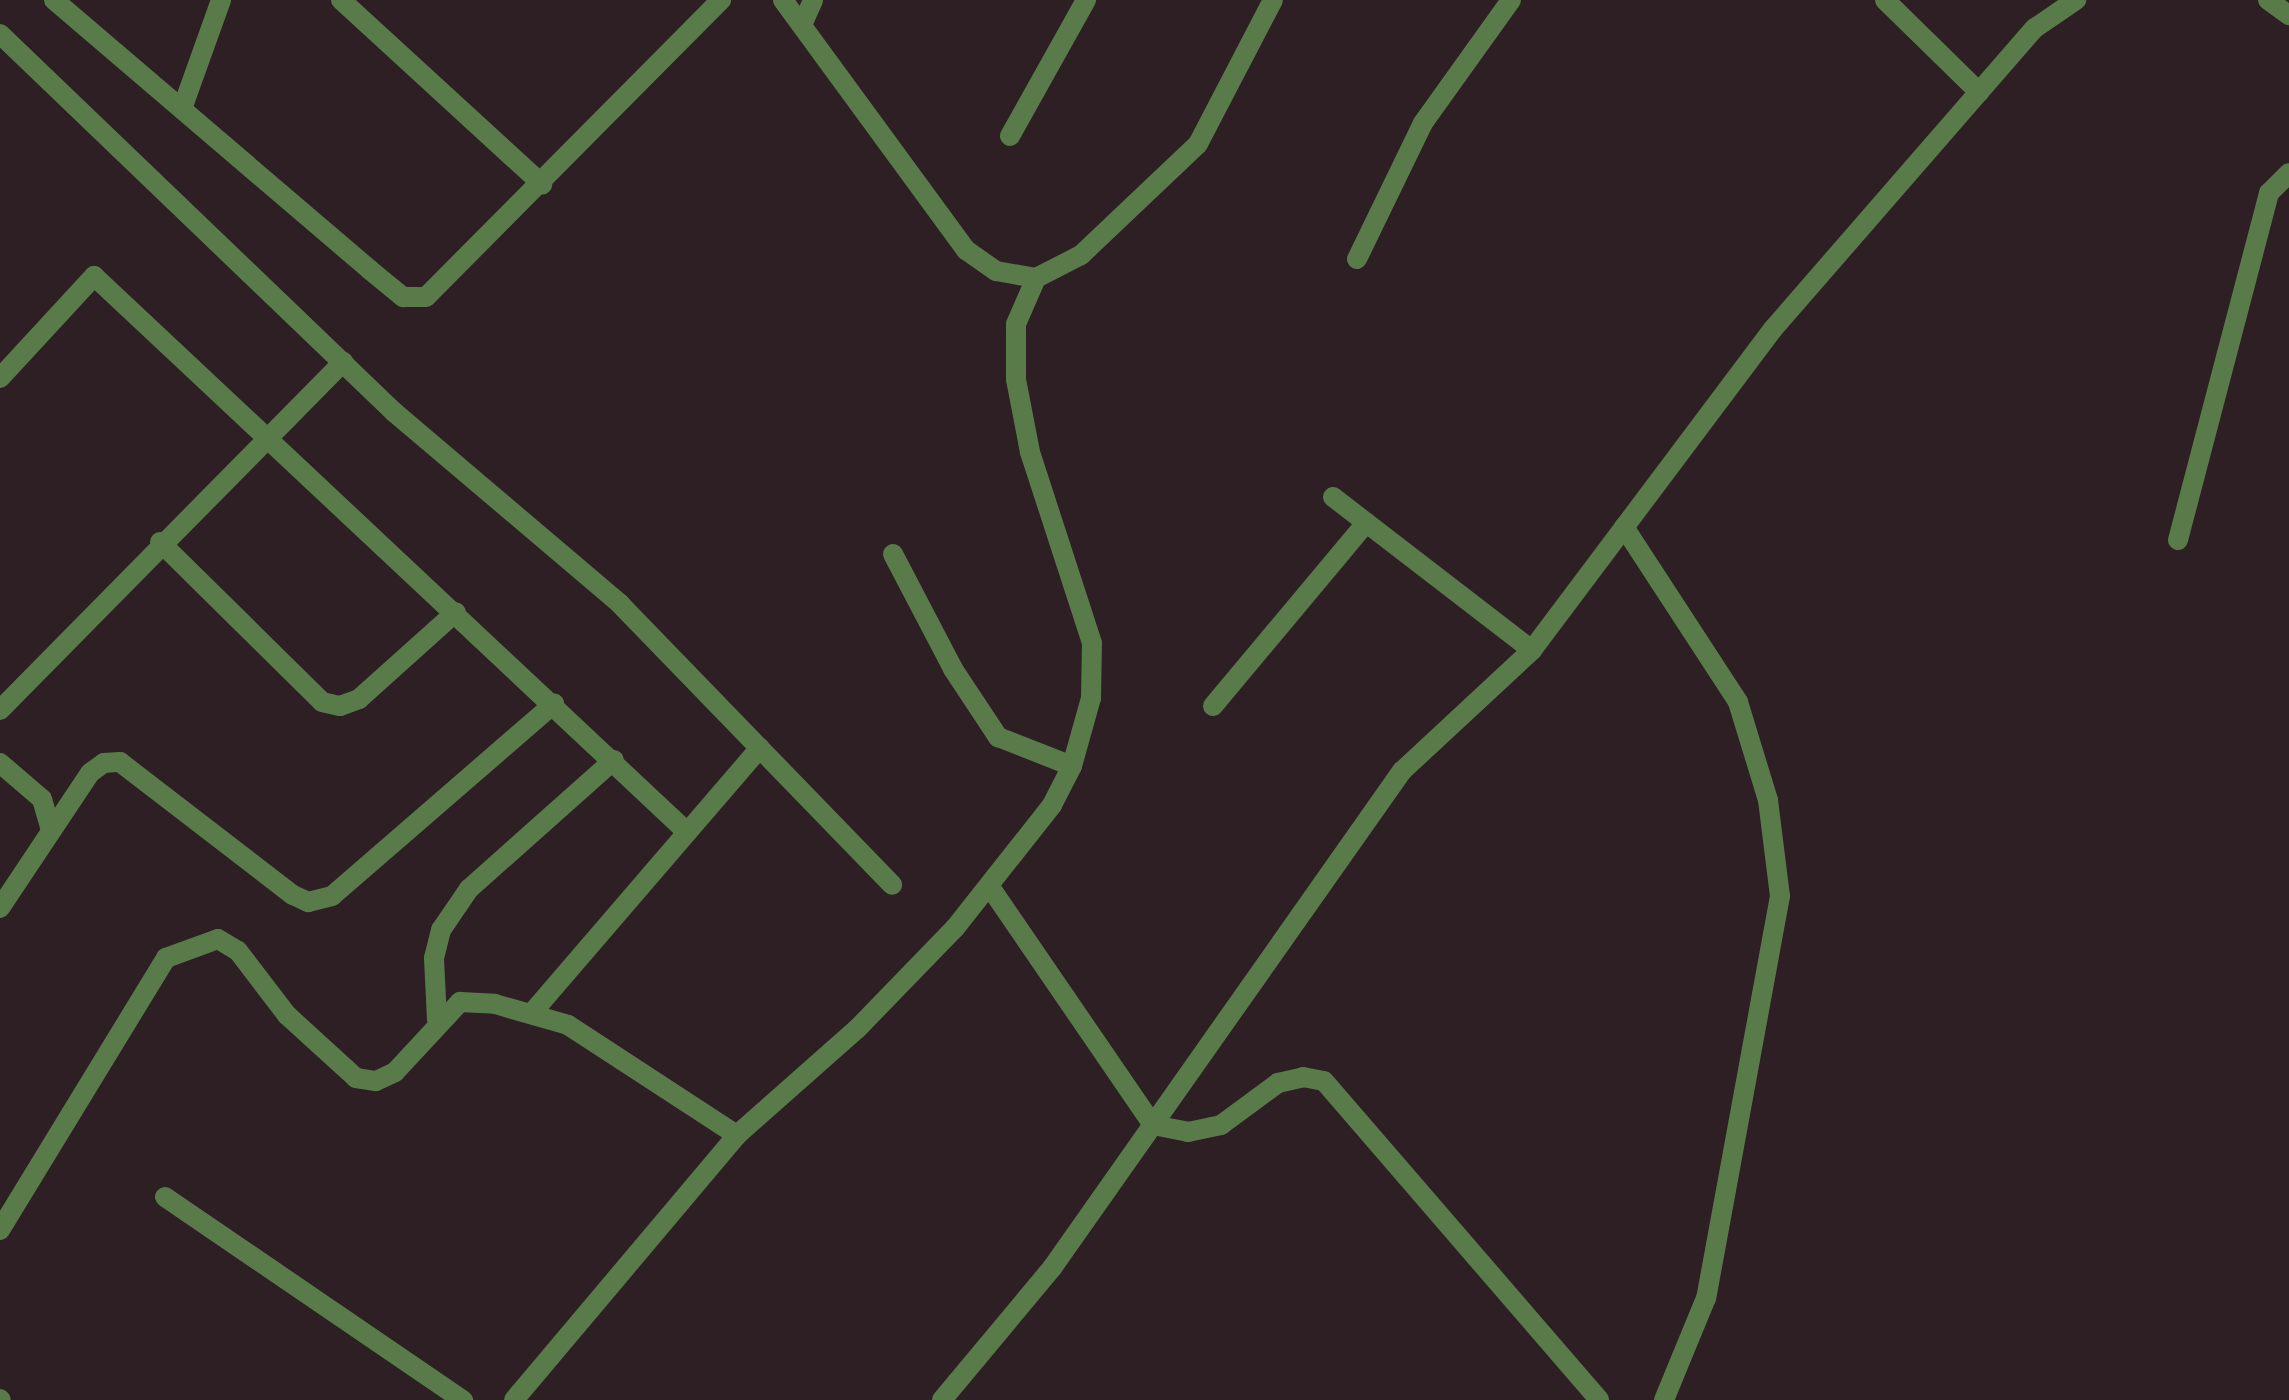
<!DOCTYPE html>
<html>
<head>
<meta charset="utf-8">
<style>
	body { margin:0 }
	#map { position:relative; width:2289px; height:1400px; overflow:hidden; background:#2d1f24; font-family:"DejaVu Sans",sans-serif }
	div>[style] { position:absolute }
	.minor>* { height:20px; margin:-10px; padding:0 10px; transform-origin:10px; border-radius:10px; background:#597b49 }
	span { translate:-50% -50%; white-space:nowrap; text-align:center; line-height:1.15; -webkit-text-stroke:10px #2d1f24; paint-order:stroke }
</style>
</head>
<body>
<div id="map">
	<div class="minor">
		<i style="left:54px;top:0;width:416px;rotate:40.5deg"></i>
		<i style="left:370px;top:270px;width:43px;rotate:39.3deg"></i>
		<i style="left:403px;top:297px;width:23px"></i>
		<i style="left:426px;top:297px;width:419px;rotate:-45.2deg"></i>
		<i style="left:341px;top:0;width:273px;rotate:42.5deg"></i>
		<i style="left:783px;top:0;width:310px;rotate:53.8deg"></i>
		<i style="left:966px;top:250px;width:37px;rotate:35deg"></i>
		<i style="left:996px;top:271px;width:41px;rotate:9.9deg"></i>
		<i style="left:1036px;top:278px;width:51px;rotate:-27.1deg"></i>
		<i style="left:1081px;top:255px;width:161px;rotate:-43.5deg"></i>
		<i style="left:1198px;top:144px;width:162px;rotate:-62.5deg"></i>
		<i style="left:1885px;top:0;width:132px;rotate:44.4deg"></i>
		<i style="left:2268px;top:0;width:26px;rotate:36deg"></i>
		<i style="left:802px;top:25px;width:27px;rotate:-66deg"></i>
		<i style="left:0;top:34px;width:546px;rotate:43.81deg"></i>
		<i style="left:394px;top:412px;width:297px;rotate:40.3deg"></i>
		<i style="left:620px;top:604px;width:391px;rotate:45.9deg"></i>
		<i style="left:182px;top:109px;width:116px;rotate:-70.3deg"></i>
		<i style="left:1010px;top:136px;width:156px;rotate:-60.8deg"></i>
		<i style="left:1357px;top:259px;width:151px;rotate:-64.1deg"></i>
		<i style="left:1423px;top:123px;width:151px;rotate:-54.4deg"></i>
		<i style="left:0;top:378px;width:139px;rotate:-47.3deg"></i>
		<i style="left:94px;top:276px;width:813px;rotate:43.16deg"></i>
		<i style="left:1333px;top:497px;width:251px;rotate:37.6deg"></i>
		<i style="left:1624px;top:527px;width:209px;rotate:56.9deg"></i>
		<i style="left:1738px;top:702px;width:102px;rotate:73deg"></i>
		<i style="left:1768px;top:800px;width:97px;rotate:82.9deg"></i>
		<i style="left:1780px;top:896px;width:409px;rotate:100.4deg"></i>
		<i style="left:1706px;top:1298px;width:110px;rotate:112.4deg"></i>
		<i style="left:2178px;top:540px;width:359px;rotate:-75.3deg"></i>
		<i style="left:2269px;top:193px;width:28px;rotate:-45deg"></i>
		<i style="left:160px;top:542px;width:228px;rotate:44.6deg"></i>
		<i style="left:322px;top:702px;width:18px;rotate:13deg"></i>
		<i style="left:340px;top:706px;width:20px;rotate:-20deg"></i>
		<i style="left:359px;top:699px;width:130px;rotate:-41.9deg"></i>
		<i style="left:893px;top:554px;width:130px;rotate:62.4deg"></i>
		<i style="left:953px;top:669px;width:82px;rotate:56.5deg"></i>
		<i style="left:998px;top:737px;width:79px;rotate:21.4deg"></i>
		<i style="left:1213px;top:706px;width:239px;rotate:-50.1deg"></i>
		<i style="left:0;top:710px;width:489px;rotate:-45.4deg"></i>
		<i style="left:0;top:763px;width:55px;rotate:40.6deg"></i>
		<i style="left:42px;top:799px;width:33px;rotate:74deg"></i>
		<i style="left:990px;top:887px;width:288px;rotate:55.6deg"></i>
		<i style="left:1153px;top:1125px;width:36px;rotate:11deg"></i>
		<i style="left:1188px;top:1132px;width:34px;rotate:-12deg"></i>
		<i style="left:1221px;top:1125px;width:71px;rotate:-36.4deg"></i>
		<i style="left:1278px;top:1083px;width:26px;rotate:-13deg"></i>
		<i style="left:1303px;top:1077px;width:21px;rotate:11deg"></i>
		<i style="left:1324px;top:1081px;width:421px;rotate:49.2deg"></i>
		<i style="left:0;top:908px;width:162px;rotate:-56.3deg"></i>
		<i style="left:90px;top:773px;width:17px;rotate:-36deg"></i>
		<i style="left:104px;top:763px;width:16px;rotate:-4deg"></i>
		<i style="left:120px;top:762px;width:218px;rotate:37.6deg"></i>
		<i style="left:293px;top:895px;width:17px;rotate:25deg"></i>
		<i style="left:308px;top:902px;width:25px;rotate:-14deg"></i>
		<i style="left:332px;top:896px;width:294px;rotate:-40.9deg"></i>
		<i style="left:531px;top:1014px;width:351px;rotate:-49.3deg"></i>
		<i style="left:437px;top:1020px;width:62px;rotate:-92.8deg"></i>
		<i style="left:434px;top:958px;width:29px;rotate:-76deg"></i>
		<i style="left:441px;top:930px;width:50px;rotate:-55.7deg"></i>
		<i style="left:469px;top:889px;width:194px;rotate:-41.7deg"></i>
		<i style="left:165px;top:1197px;width:361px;rotate:34.3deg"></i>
		<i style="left:0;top:1230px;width:319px;rotate:-58.6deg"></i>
		<i style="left:166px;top:958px;width:55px;rotate:-20.1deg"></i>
		<i style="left:218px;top:939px;width:23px;rotate:31deg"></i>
		<i style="left:238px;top:951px;width:81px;rotate:52.6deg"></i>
		<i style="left:287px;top:1015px;width:93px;rotate:42.4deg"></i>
		<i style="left:356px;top:1078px;width:20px;rotate:9deg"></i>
		<i style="left:376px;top:1081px;width:21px;rotate:-25deg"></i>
		<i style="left:395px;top:1072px;width:96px;rotate:-47.1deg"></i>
		<i style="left:460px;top:1002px;width:35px;rotate:3deg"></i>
		<i style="left:495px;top:1004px;width:76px;rotate:16deg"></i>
		<i style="left:568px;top:1025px;width:202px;rotate:33.1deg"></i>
		<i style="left:0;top:1399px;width:1px;rotate:45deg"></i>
		<i style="left:514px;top:1400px;width:346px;rotate:-49.9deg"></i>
		<i style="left:737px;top:1135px;width:160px;rotate:-41.5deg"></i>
		<i style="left:857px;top:1029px;width:141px;rotate:-45.9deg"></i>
		<i style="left:955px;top:928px;width:157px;rotate:-51.7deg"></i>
		<i style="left:1052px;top:805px;width:44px;rotate:-62.9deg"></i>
		<i style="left:1072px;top:766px;width:71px;rotate:-74.4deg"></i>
		<i style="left:1091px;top:698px;width:55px;rotate:-89deg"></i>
		<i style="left:1092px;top:643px;width:201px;rotate:-108deg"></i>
		<i style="left:1030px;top:452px;width:74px;rotate:-100.9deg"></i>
		<i style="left:1016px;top:379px;width:55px;rotate:-90deg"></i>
		<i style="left:1016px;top:324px;width:50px;rotate:-66.5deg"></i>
		<i style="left:942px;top:1400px;width:172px;rotate:-50.2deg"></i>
		<i style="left:1052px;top:1268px;width:608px;rotate:-54.85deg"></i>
		<i style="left:1402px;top:771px;width:178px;rotate:-42.9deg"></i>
		<i style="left:1532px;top:650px;width:401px;rotate:-53.1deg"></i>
		<i style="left:1773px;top:329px;width:399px;rotate:-49deg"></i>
		<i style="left:2035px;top:28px;width:50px;rotate:-34.3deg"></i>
	</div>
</div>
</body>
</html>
